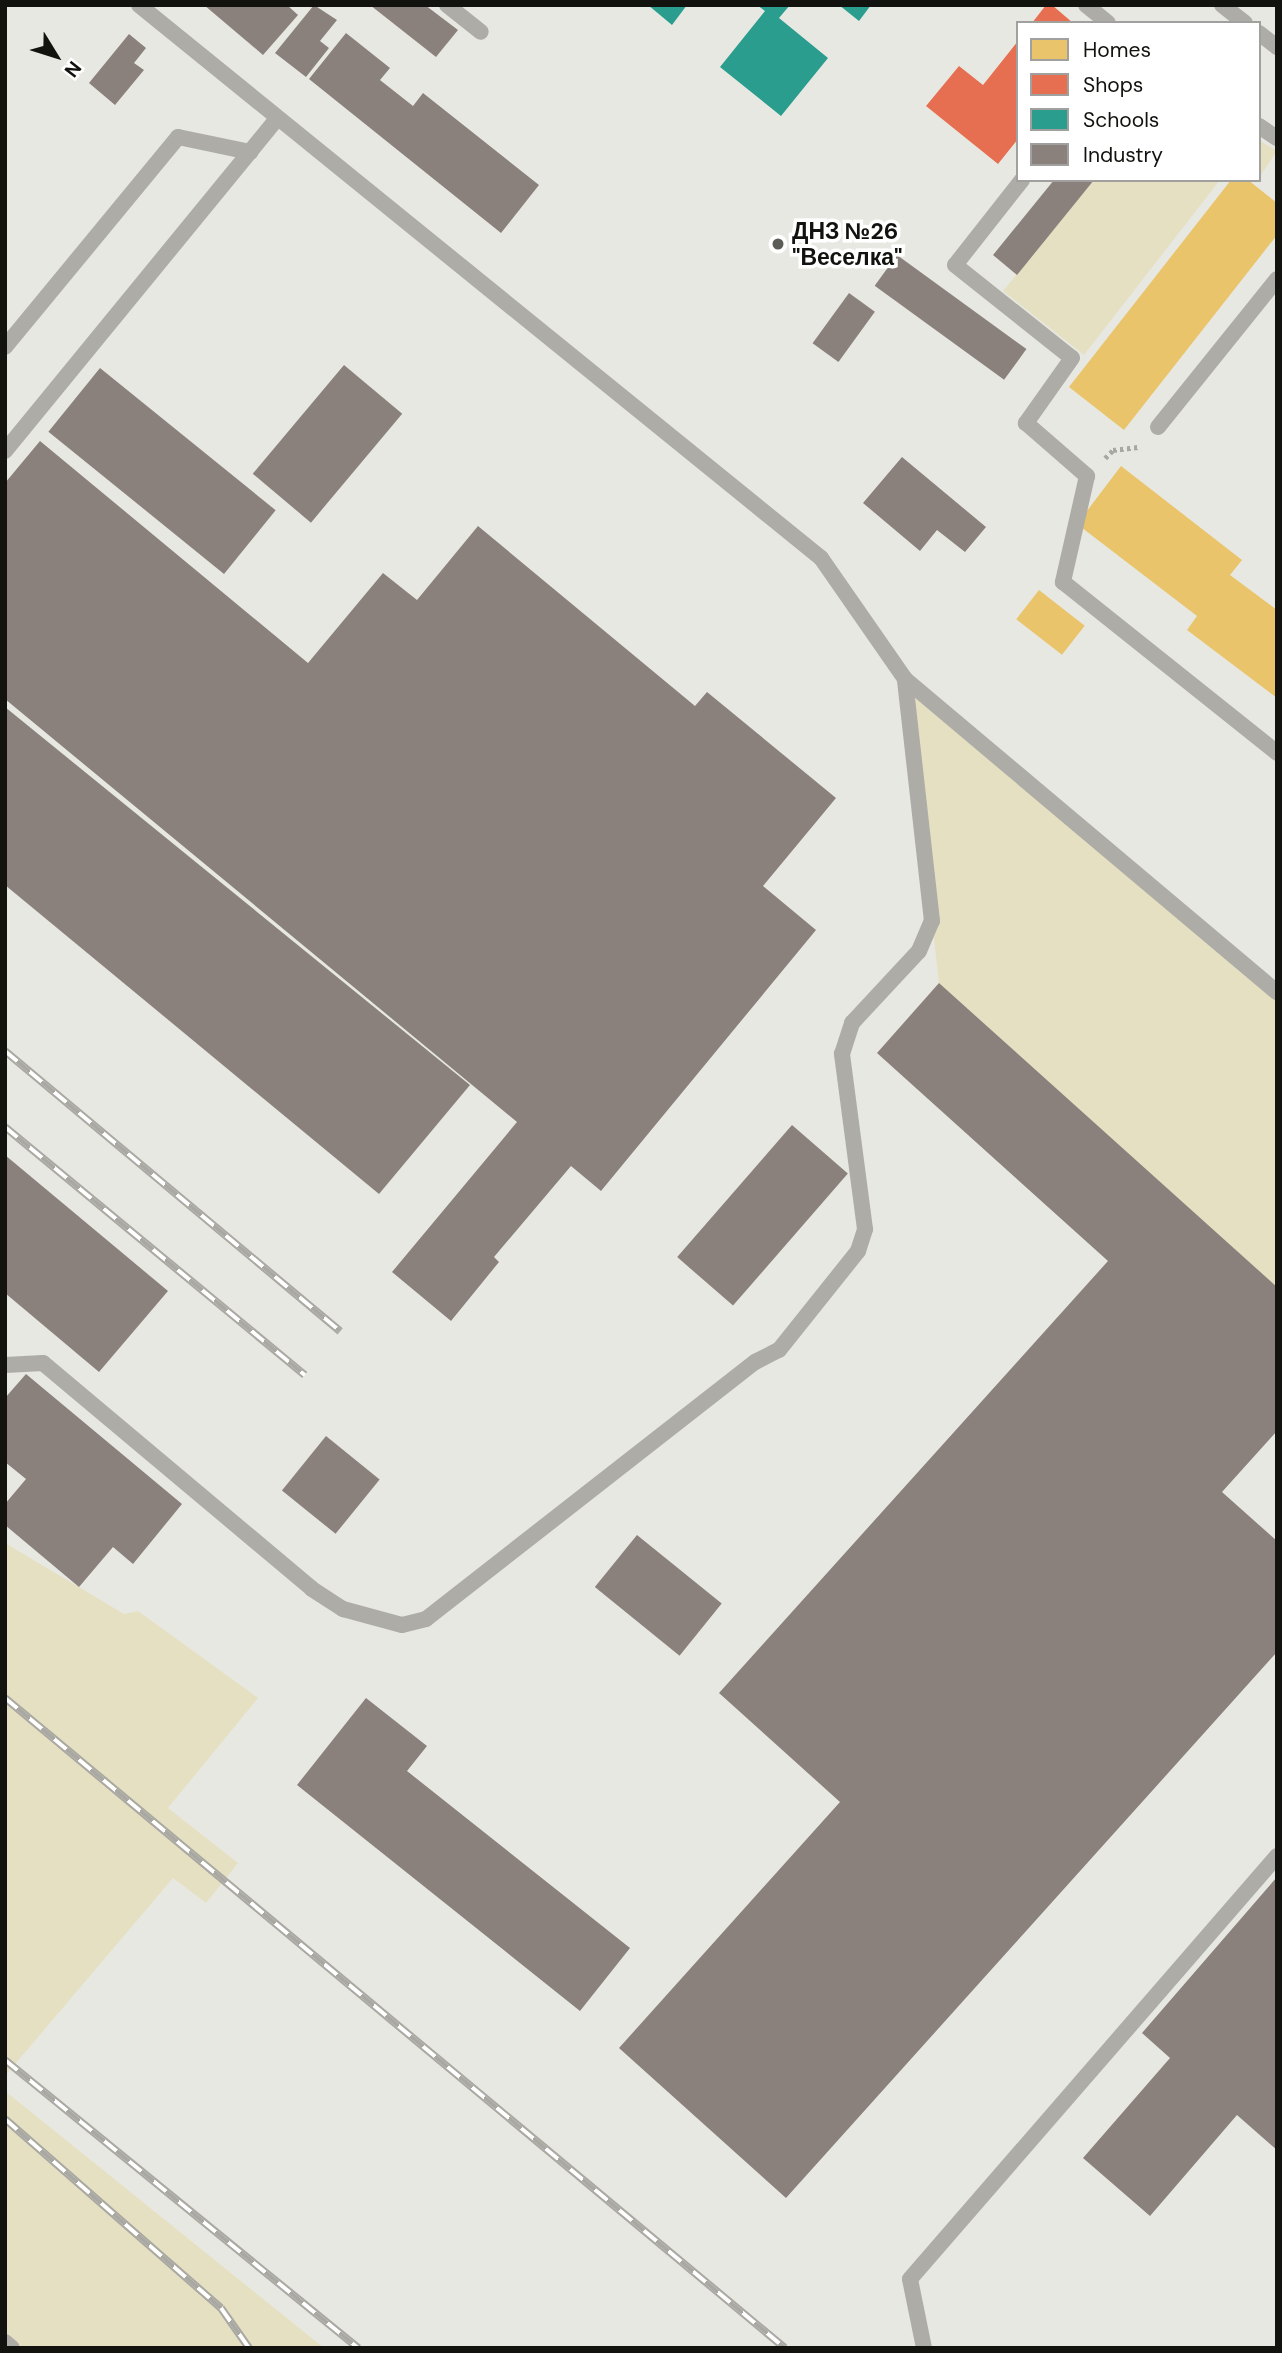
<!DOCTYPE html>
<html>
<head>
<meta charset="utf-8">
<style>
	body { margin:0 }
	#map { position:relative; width:1282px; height:2353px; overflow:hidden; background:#e8e8e2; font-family:"DM Sans",sans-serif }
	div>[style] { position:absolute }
	.green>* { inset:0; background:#e5e0c2 }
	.homes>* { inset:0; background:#e9c46a; transform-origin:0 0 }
	.shops>* { inset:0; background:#e76f51 }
	.schools>* { inset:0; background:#2a9d8f }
	.industry>* { inset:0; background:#8a817c; transform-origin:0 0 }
	.path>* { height:4.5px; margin-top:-2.25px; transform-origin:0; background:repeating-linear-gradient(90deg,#a8a7a1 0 3.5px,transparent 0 7px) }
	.service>* { height:16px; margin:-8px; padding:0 8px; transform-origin:8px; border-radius:8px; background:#adaca6 }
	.rail>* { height:8px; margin-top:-4px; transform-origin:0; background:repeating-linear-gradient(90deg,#fff 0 16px,#a9a8a2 0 32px); box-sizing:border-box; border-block:2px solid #a9a8a2 }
	.dots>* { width:19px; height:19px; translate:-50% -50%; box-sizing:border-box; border:4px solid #fff; border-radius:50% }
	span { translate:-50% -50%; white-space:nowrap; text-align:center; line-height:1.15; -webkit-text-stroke:7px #fff; paint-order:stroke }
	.poi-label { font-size:23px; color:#12120e; font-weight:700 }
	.left { translate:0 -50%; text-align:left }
	.frame { position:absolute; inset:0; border:7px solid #12120e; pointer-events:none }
	.legend { position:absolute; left:1016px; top:21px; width:245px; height:161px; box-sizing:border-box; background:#fff; border:2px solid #a0a09f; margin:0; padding:9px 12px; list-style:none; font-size:21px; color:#12120e }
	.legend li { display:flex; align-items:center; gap:14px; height:35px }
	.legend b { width:35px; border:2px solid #a0a09f }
	.north { position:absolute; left:21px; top:21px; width:70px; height:70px; -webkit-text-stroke:5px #fff; paint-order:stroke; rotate:128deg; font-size:19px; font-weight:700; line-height:28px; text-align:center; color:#12120e }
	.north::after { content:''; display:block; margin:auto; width:24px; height:32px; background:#12120e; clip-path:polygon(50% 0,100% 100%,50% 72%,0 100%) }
</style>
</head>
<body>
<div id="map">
	<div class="green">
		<i style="clip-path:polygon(1259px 140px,1277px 151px,1259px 178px)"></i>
		<i style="clip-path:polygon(1094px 180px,1220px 180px,1084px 355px,1003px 291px)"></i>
		<i style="clip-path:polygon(905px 679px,1277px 992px,1275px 1286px,939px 983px)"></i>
		<i style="clip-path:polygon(5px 1543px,124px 1614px,138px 1611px,258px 1698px,168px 1808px,238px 1863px,206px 1903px,173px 1878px,5px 2076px)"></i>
		<i style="clip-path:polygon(5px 2091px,324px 2348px,5px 2348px)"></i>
	</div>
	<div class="homes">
		<i style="clip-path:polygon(1231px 180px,1248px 180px,1277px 203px,1277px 235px,1124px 430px,1069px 387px)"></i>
		<i style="clip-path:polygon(1121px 466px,1242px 560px,1230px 575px,1277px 610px,1277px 698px,1187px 630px,1197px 616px,1077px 524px)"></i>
		<i style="left:1039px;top:590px;width:58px;height:37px;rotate:38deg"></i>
	</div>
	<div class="shops">
		<i style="clip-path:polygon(1046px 5px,1052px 5px,1073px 23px,1032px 23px)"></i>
		<i style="clip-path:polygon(1018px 41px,1018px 139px,998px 164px,926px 106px,959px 66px,983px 85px)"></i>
	</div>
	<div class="schools">
		<i style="clip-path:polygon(648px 5px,687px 5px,672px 25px)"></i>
		<i style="clip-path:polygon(757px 5px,790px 5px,779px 18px,828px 58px,781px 116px,720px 67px,765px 11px)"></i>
		<i style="clip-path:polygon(839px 5px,871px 5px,859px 21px)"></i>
	</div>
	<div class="industry">
		<i style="clip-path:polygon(204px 5px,287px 5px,298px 15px,263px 55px)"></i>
		<i style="clip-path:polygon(314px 5px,337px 20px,320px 41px,329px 48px,306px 77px,275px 53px)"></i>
		<i style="clip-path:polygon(370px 5px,425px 5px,458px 30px,436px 57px)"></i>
		<i style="clip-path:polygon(346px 33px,390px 68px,380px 80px,413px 106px,423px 93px,539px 185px,501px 233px,309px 79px)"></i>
		<i style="clip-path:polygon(129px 34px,146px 48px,134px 63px,144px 70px,115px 105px,89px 83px)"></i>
		<i style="clip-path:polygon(1054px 180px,1094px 180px,1017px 275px,993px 255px)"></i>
		<i style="left:897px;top:255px;width:160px;height:38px;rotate:36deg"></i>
		<i style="left:849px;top:293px;width:32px;height:62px;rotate:36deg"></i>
		<i style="left:344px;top:365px;width:76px;height:142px;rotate:40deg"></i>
		<i style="left:100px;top:368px;width:226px;height:82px;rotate:39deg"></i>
		<i style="clip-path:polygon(40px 441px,308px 663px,383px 573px,417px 600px,478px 526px,695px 706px,707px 692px,836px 798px,763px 886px,816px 930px,601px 1191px,571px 1166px,494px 1257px,499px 1262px,451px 1321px,392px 1272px,517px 1122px,5px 699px,5px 483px)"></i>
		<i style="clip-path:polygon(902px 457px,986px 527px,965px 552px,937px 530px,920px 551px,863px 503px)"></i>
		<i style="clip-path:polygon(5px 707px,470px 1085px,379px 1194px,5px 885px)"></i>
		<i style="clip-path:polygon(939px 983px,1277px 1287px,1277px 1431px,1222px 1492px,1277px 1541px,1277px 1652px,786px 2198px,619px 2048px,840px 1802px,719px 1693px,1108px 1261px,877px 1053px)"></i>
		<i style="left:792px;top:1125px;width:74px;height:175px;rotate:41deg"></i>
		<i style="clip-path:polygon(5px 1155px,168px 1291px,99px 1372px,5px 1293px)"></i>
		<i style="clip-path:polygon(26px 1374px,182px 1504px,133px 1564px,113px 1547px,79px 1587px,5px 1525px,5px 1504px,26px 1479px,5px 1462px,5px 1398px)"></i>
		<i style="left:326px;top:1436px;width:69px;height:70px;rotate:39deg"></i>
		<i style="left:637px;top:1535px;width:109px;height:67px;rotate:39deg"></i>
		<i style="clip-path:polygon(366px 1698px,427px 1746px,407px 1771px,630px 1948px,580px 2011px,297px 1785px)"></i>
		<i style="clip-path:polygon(1277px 1877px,1277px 2150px,1237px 2115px,1150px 2216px,1083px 2158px,1170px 2058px,1142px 2033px)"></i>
	</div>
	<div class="path">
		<i style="left:1105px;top:458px;width:11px;rotate:-45deg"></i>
		<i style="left:1113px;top:450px;width:25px;rotate:-7deg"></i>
	</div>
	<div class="service">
		<i style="left:139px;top:5px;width:878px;rotate:39.04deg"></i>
		<i style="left:821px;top:558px;width:147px;rotate:55.2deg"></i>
		<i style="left:905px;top:679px;width:486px;rotate:40.1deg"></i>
		<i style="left:447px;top:5px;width:43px;rotate:38.5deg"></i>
		<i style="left:1086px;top:5px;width:28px;rotate:39deg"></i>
		<i style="left:1222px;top:5px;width:29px;rotate:38deg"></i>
		<i style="left:1259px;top:33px;width:23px;rotate:38deg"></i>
		<i style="left:1259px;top:126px;width:22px;rotate:34deg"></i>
		<i style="left:1022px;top:180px;width:108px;rotate:128.2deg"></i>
		<i style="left:955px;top:265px;width:149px;rotate:38.5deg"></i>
		<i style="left:1072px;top:358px;width:80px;rotate:125.3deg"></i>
		<i style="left:1026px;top:423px;width:81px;rotate:41deg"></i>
		<i style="left:1087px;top:476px;width:109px;rotate:102.8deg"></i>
		<i style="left:1063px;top:582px;width:274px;rotate:38.6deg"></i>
		<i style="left:5px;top:347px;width:272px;rotate:-50.5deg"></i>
		<i style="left:178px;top:137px;width:74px;rotate:11.8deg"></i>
		<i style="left:1158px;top:427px;width:190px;rotate:-51.2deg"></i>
		<i style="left:5px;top:451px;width:429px;rotate:-50.7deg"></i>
		<i style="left:5px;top:1365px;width:38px;rotate:-3deg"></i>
		<i style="left:43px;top:1363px;width:351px;rotate:40deg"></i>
		<i style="left:312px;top:1589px;width:37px;rotate:33deg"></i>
		<i style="left:343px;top:1609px;width:61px;rotate:15.2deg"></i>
		<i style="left:402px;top:1625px;width:25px;rotate:-14deg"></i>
		<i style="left:426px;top:1619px;width:417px;rotate:-38deg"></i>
		<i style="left:755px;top:1362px;width:27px;rotate:-27deg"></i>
		<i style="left:779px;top:1350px;width:127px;rotate:-51.4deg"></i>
		<i style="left:858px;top:1251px;width:23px;rotate:-72deg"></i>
		<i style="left:865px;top:1229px;width:177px;rotate:-97.5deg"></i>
		<i style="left:842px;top:1054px;width:33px;rotate:-72deg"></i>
		<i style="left:852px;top:1023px;width:98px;rotate:-47.1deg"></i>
		<i style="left:919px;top:951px;width:33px;rotate:-67deg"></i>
		<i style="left:932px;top:921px;width:244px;rotate:-96.4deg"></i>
		<i style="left:5px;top:2342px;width:9px;rotate:41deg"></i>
		<i style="left:924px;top:2348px;width:70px;rotate:-101.5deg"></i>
		<i style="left:910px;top:2279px;width:560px;rotate:-49.05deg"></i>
	</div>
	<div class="rail">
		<i style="left:5px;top:1051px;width:437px;rotate:39.9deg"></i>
		<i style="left:5px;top:1127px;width:389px;rotate:39.6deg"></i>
		<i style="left:5px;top:1698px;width:1015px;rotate:39.81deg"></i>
		<i style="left:5px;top:2060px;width:456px;rotate:39.2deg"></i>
		<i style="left:5px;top:2119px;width:287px;rotate:41.2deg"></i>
		<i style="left:221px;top:2308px;width:49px;rotate:55deg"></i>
	</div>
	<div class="dots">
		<i style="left:778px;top:244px;background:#5d5d58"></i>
	</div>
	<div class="poi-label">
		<span class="left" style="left:792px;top:244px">ДНЗ №26<br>"Веселка"</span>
	</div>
	<div class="frame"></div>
	<ul class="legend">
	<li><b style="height:19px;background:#e9c46a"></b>Homes</li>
	<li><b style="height:19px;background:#e76f51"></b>Shops</li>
	<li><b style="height:19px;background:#2a9d8f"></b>Schools</li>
	<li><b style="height:19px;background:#8a817c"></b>Industry</li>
	</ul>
	<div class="north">N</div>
</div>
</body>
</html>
